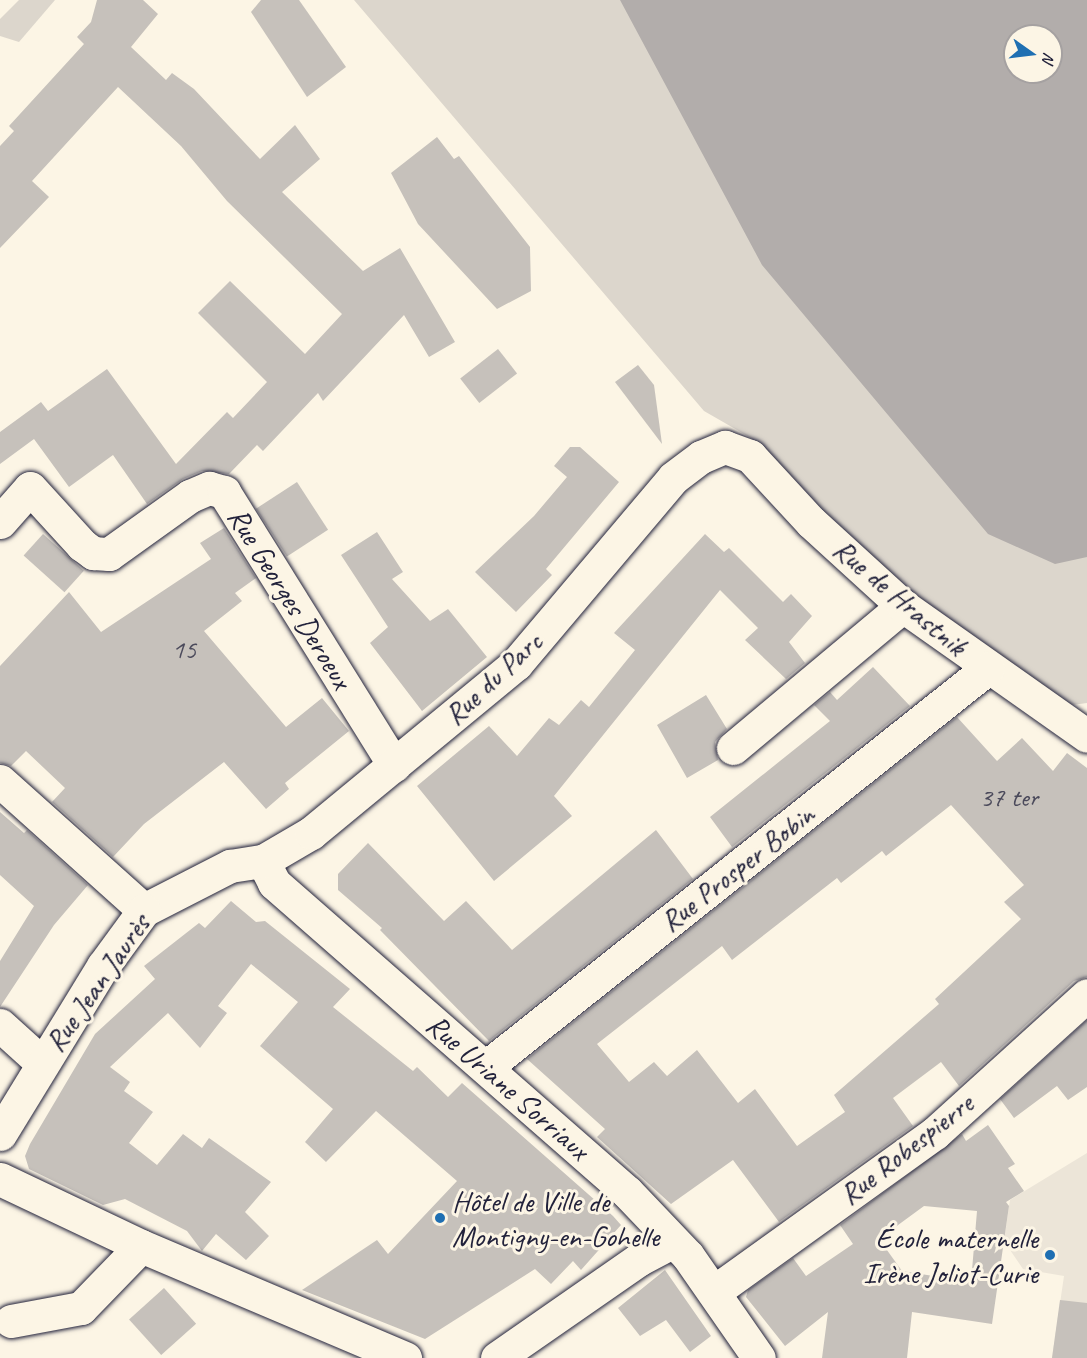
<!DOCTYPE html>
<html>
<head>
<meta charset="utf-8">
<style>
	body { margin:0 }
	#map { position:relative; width:1087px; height:1358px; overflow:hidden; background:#fcf5e5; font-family:Caveat,sans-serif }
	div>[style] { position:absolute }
	.built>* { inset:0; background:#ece5d8 }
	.green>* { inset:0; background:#dcd6cc }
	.water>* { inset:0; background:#b2adab }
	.building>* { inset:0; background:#c6c1bb; transform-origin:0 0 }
	.roads { filter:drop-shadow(0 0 2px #22223b) drop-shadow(0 0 2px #22223b) }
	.minor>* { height:33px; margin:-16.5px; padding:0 16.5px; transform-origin:16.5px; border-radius:16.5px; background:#fcf5e5 }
	.tertiary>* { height:33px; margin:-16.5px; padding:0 16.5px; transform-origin:16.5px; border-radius:16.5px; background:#fcf5e5 }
	.dots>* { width:16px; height:16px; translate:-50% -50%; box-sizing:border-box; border:3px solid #fcf5e5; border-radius:50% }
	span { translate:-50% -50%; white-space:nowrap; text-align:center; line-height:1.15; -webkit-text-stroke:6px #fcf5e5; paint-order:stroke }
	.number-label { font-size:27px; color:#4b4a5b }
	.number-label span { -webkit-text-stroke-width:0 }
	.street-label { font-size:30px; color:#22223b }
	.poi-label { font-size:30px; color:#22223b }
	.left { translate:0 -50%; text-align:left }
	.right { translate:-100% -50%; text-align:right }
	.north { position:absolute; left:1003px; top:24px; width:60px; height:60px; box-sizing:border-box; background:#fcf5e5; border:2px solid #a5a1a1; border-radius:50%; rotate:104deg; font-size:16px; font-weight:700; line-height:24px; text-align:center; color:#22223b }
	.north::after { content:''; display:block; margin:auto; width:21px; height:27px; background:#1f6fb2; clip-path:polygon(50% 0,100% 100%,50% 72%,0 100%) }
</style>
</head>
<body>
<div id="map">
	<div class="built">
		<i style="clip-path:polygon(1087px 1153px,1087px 1358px,1052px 1358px,1064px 1276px,1023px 1269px,1004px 1241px,1010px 1200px)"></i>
	</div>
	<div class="green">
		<i style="clip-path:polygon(19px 0,55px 0,19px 42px,0 36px,0 19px)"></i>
		<i style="clip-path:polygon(evenodd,354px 0,1087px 0,1087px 703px,1064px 706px,886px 575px,751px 438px,704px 411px,354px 0,1015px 36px,1051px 36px,1051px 72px,1015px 72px,1015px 36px)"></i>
	</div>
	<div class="water">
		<i style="clip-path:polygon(evenodd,620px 0,1087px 0,1087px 557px,1055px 564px,988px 534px,762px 265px,620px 0,1015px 36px,1051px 36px,1051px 72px,1015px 72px,1015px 36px)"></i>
	</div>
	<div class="building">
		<i style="clip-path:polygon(97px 0,143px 0,158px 14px,131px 47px,166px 80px,172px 73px,194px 89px,260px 159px,295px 125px,320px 159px,282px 192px,363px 271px,400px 248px,455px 342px,429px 357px,404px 315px,323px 401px,318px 393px,263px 451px,257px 445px,229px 474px,202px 471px,183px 479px,147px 504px,113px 455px,69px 487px,34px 439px,0 464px,0 432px,41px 402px,48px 411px,107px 369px,176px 464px,227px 412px,233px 418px,267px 382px,198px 313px,230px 281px,305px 354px,342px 314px,227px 201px,181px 146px,118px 87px,32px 181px,49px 197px,0 248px,0 146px,14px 131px,9px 126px,84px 44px,77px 37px,91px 22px)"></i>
		<i style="clip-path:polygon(261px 0,299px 0,346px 67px,307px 97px,251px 12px)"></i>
		<i style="clip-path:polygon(437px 137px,454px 159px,459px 156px,530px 247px,531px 291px,497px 309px,418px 224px,391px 173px)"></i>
		<i style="left:498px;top:349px;width:31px;height:48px;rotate:52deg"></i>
		<i style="clip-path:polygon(638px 365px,654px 385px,662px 444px,615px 382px)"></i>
		<i style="clip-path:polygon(570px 447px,580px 447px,619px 482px,546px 569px,552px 575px,516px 612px,475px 572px,534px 516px,567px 477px,554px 466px)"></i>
		<i style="left:297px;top:482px;width:57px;height:49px;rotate:57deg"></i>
		<i style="clip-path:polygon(224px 528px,256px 578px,235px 593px,242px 601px,204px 631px,286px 727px,322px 698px,349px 731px,285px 783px,289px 789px,266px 809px,224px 762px,144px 824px,113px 857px,52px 802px,65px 788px,26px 751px,11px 766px,0 763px,0 666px,69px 592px,101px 632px,211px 559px,200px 543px)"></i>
		<i style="clip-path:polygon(377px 532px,403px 572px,392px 579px,430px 621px,448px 609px,487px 657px,422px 711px,370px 643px,388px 627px,341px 555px)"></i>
		<i style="left:43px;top:534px;width:55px;height:29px;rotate:42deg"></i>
		<i style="clip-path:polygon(705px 534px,724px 552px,729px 548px,783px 602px,791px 594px,812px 616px,789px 642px,805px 663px,786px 679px,745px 640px,758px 628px,720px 590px,554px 796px,572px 816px,494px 881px,417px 786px,489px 726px,517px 756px,549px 718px,559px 725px,581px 700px,589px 707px,635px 650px,614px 633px)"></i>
		<i style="clip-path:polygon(873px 667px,910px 706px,732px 847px,710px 817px,830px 721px,814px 705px,830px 692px,837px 700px)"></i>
		<i style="clip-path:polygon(706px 695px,727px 729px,715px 742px,718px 760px,687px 778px,657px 725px)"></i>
		<i style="clip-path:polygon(evenodd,957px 717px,997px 761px,1022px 738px,1053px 771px,1067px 753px,1087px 768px,1087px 977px,1074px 981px,959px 1086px,941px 1062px,893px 1098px,913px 1126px,779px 1222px,733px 1160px,671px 1204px,597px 1137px,605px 1129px,527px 1059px,957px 717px,951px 805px,1024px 885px,1004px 902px,1021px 919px,935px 999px,939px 1004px,834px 1095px,845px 1112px,797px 1146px,755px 1089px,738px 1103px,697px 1050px,667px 1076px,654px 1062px,629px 1082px,597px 1044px,722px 946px,732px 960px,837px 878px,841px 883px,882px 851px,886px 856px,951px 805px)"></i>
		<i style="clip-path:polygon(0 812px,24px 833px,27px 830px,88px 885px,54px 925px,0 1007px,0 961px,34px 906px,0 875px)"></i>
		<i style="clip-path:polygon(656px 830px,693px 879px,489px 1041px,380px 930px,382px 928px,338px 890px,338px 874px,368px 843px,444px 921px,466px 901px,512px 950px)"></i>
		<i style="clip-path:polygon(231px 901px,256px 922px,265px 921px,350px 989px,333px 1007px,413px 1071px,417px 1067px,448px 1097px,462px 1083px,613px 1216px,621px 1225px,581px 1270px,573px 1261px,551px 1284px,535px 1269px,425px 1339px,302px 1290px,377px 1240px,388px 1254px,457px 1181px,376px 1111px,326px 1162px,305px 1142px,333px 1109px,260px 1046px,298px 1002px,251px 964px,218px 1006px,227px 1013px,200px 1048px,168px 1013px,110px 1067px,130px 1082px,124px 1091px,153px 1112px,129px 1143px,157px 1165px,183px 1134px,202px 1148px,209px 1138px,271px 1182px,245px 1212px,269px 1236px,246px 1260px,216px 1234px,202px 1251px,187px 1231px,125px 1199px,103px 1205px,29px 1169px,25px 1156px,30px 1144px,95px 1034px,155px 979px,144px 966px,199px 923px,205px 928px)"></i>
		<i style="clip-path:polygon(1087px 1020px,1087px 1087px,1068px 1100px,1057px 1086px,1014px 1118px,1000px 1099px)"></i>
		<i style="clip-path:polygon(evenodd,988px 1125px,1015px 1164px,1008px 1168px,1024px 1191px,1006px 1202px,1009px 1206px,992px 1324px,912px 1312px,907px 1358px,822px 1358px,828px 1312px,785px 1346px,746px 1297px,748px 1290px,793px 1258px,806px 1276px,853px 1244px,840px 1225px,962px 1134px,966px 1141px,988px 1125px,924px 1206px,977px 1211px,971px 1282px,902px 1271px,879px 1239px,924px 1206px)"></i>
		<i style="clip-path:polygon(665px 1270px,711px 1336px,690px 1352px,666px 1320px,640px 1336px,618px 1308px)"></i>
		<i style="left:164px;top:1288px;width:48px;height:47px;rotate:48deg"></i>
		<i style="clip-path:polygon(1060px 1300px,1087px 1303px,1087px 1358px,1052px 1358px)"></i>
	</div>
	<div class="roads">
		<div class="minor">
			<i style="left:0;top:522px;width:45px;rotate:-48.6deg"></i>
			<i style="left:30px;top:488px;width:77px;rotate:47.6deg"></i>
			<i style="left:82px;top:545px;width:14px;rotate:36deg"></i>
			<i style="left:93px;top:553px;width:16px;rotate:4deg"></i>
			<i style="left:109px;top:554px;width:100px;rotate:-35.6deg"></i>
			<i style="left:190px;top:496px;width:21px;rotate:-23deg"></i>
			<i style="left:209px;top:488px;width:16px;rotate:15deg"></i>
			<i style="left:224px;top:492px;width:322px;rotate:58.1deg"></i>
			<i style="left:733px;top:748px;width:222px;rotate:-39.9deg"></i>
			<i style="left:263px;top:861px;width:25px;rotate:63deg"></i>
			<i style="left:274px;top:883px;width:469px;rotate:41.2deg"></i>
			<i style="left:627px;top:1192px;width:88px;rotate:46.4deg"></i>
			<i style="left:688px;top:1256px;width:124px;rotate:55.2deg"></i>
			<i style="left:144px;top:910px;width:97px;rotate:-27.1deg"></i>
			<i style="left:230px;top:866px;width:33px;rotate:-9deg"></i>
			<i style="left:263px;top:861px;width:56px;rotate:-30.3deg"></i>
			<i style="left:311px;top:833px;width:266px;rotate:-39.5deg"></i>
			<i style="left:516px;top:664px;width:243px;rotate:-49.8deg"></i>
			<i style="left:673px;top:478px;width:35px;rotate:-37deg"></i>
			<i style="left:701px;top:457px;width:26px;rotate:-23deg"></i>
			<i style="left:725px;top:447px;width:27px;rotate:20deg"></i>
			<i style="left:750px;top:456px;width:90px;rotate:47.3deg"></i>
			<i style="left:811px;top:522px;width:125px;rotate:42.4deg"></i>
			<i style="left:903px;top:606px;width:225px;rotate:35.2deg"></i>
			<i style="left:0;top:1025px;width:55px;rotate:42.1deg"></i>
			<i style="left:486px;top:1067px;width:641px;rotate:-38.48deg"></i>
			<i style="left:0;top:1179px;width:156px;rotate:25.4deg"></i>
			<i style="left:141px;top:1246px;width:287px;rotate:23deg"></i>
			<i style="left:715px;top:1291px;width:271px;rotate:-35.7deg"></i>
			<i style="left:935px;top:1133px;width:205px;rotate:-42.2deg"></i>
			<i style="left:11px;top:1321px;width:71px;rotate:-10.5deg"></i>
			<i style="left:81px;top:1308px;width:86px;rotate:-45.9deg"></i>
			<i style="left:497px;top:1358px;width:172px;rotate:-34.8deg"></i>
			<i style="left:638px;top:1260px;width:38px;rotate:-28deg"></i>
		</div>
		<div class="tertiary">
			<i style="left:0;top:781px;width:193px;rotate:41.9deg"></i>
			<i style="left:144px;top:910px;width:69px;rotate:126.2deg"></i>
			<i style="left:103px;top:966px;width:197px;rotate:121.5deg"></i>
		</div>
	</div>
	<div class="dots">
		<i style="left:440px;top:1218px;background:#1f6fb2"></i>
		<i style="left:1050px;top:1255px;background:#1f6fb2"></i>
	</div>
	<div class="number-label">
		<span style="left:184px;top:650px">15</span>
		<span style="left:1009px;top:798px">37 ter</span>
	</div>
	<div class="street-label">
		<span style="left:900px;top:597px;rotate:40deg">Rue de Hrastnik</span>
		<span style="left:290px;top:598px;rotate:58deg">Rue Georges Deroeux</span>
		<span style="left:493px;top:678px;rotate:-43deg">Rue du Parc</span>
		<span style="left:737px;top:868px;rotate:-38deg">Rue Prosper Bobin</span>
		<span style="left:97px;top:983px;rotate:-55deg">Rue Jean Jaurès</span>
		<span style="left:508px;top:1087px;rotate:41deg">Rue Uriane Sorriaux</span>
		<span style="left:906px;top:1149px;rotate:-38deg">Rue Robespierre</span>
	</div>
	<div class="poi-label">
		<span class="left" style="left:452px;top:1218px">Hôtel de Ville de<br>Montigny-en-Gohelle</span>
		<span class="right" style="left:1038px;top:1255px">École maternelle<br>Irène Joliot-Curie</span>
	</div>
	<div class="north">N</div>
</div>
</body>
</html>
